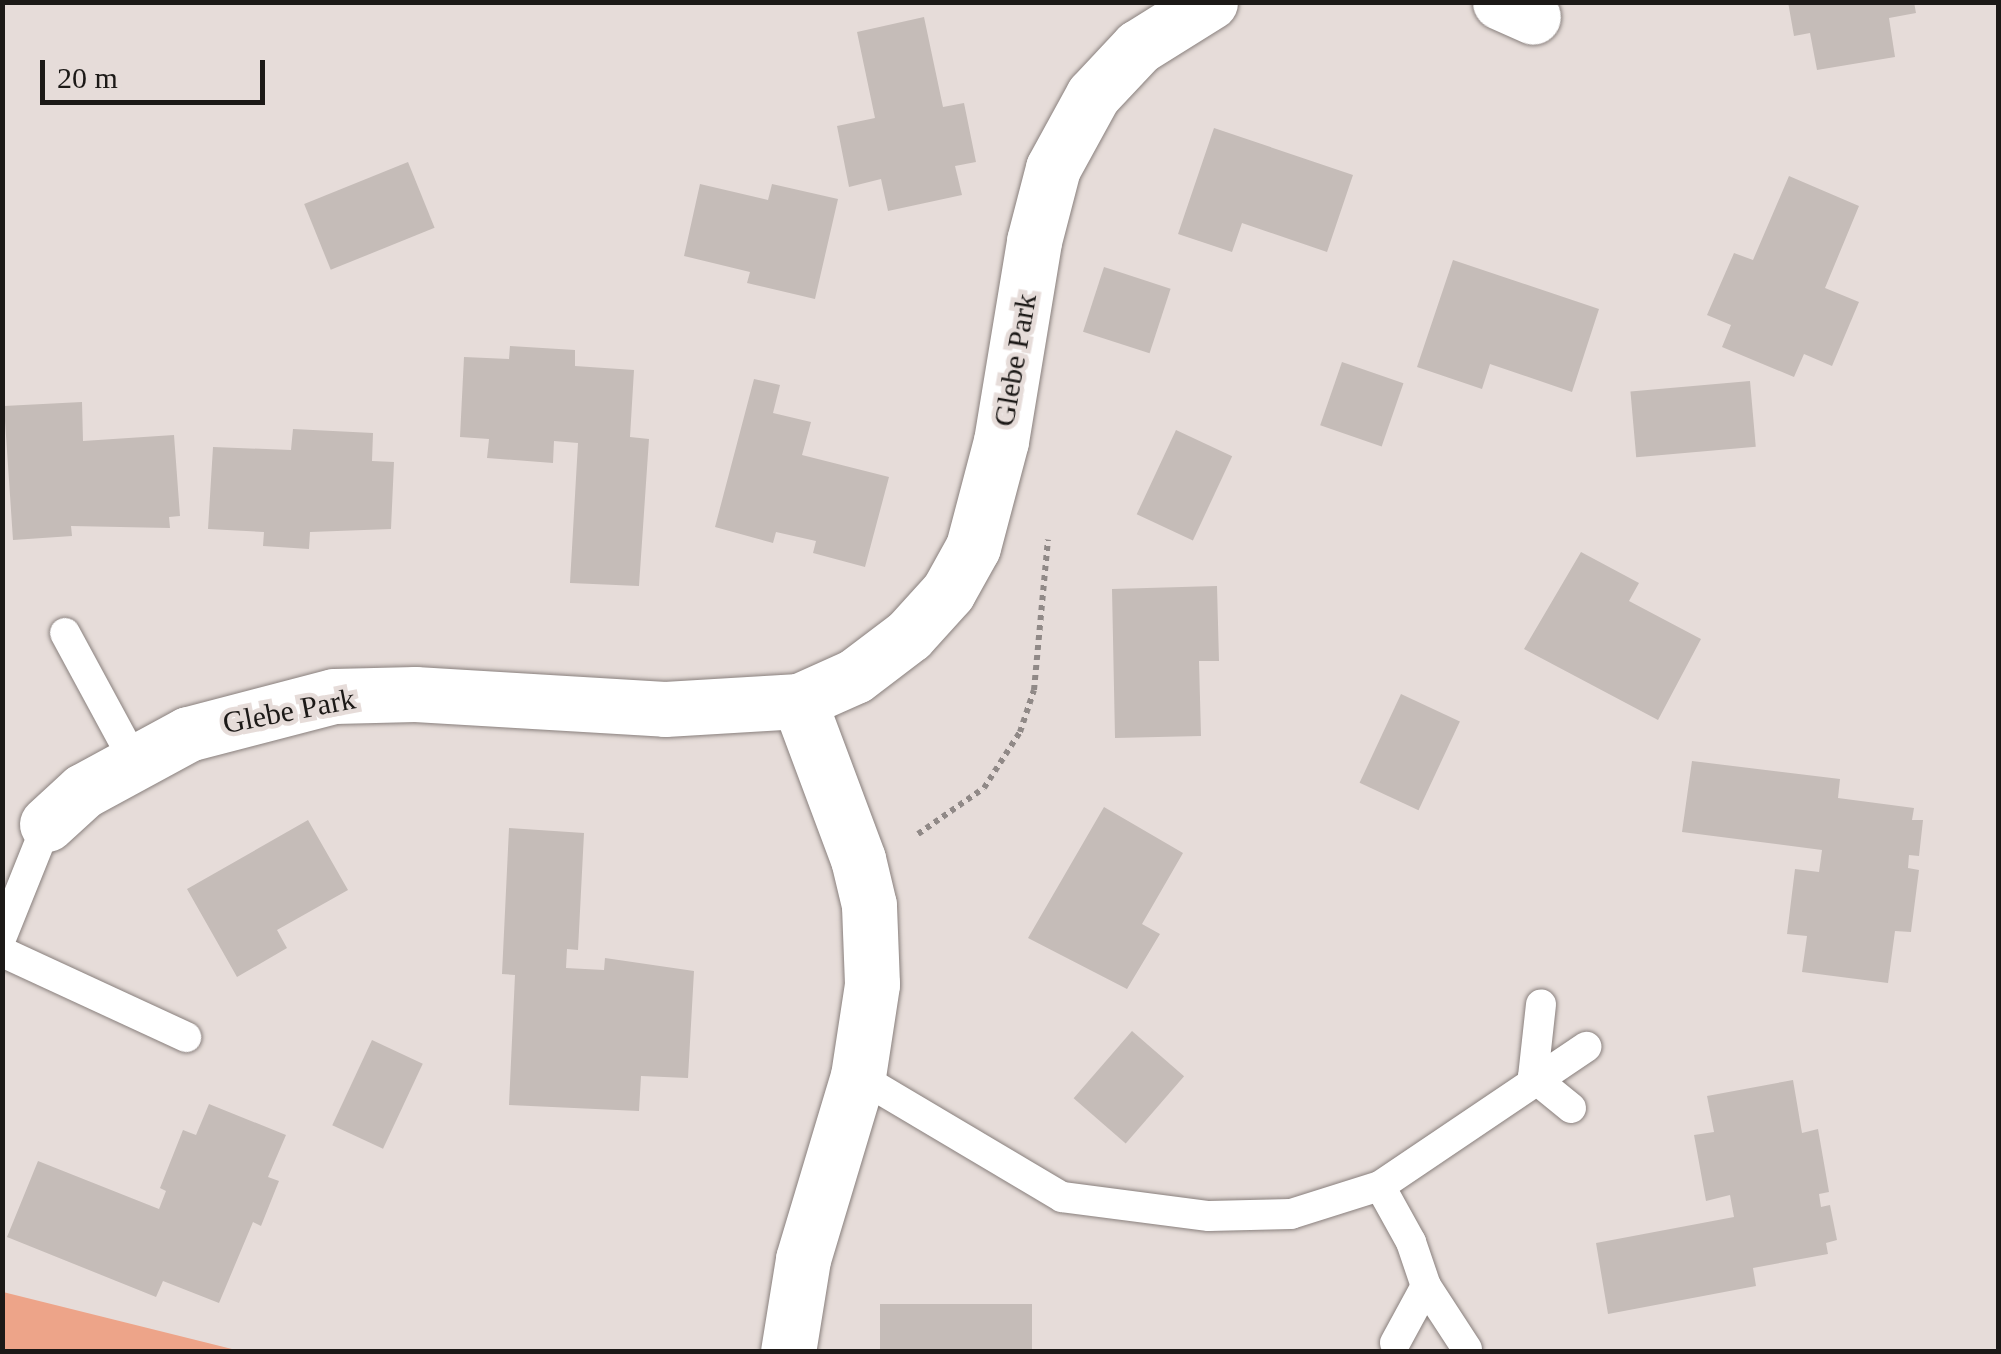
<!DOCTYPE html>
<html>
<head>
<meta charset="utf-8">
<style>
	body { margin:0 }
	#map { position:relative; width:2001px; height:1354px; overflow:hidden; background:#e6dcd9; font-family:Georgia,serif }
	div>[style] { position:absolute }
	.green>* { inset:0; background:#eda489 }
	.building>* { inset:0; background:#c5bcb8; transform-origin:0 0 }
	.path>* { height:6px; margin-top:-3px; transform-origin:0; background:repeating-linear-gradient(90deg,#908987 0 5px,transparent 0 10px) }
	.roads { filter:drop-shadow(0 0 2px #89807d) drop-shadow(0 0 2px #89807d) }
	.service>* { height:30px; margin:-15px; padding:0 15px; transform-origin:15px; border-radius:15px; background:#fff }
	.minor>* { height:55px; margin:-27.5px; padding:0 27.5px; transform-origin:27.5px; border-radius:27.5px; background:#fff }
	span { translate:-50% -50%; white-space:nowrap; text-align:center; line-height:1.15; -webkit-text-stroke:9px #e6dcd9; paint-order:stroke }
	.street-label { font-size:30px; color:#1c1917 }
	.frame { position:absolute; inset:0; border:5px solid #1c1917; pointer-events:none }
	.scale { position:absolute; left:40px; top:60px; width:225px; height:45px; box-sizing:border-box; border:5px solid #1c1917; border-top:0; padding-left:12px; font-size:30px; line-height:35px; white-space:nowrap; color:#1c1917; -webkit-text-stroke:8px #e6dcd9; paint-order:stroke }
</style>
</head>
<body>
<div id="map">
	<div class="green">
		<i style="clip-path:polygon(3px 1292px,240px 1351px,3px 1351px)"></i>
	</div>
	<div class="building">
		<i style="clip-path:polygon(1788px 2px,1914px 2px,1916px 13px,1889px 18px,1895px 57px,1817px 70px,1810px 33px,1794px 36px)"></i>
		<i style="clip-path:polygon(924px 17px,943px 107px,964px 103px,976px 162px,955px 166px,962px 195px,888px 211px,881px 179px,849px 187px,837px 126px,875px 118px,857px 32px)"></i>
		<i style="clip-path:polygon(1214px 128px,1353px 175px,1327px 252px,1242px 223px,1232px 252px,1178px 234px)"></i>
		<i style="left:408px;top:162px;width:71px;height:112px;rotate:68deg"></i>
		<i style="clip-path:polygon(1789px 176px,1859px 206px,1825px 288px,1859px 302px,1832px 366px,1804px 354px,1794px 377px,1722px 347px,1731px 325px,1707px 315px,1734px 253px,1753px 260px)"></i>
		<i style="clip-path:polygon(700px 184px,768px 200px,772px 184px,838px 199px,815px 299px,747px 283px,750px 272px,684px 256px)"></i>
		<i style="clip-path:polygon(1453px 260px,1599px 309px,1572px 392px,1490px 364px,1482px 389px,1417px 367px)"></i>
		<i style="left:1104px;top:267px;width:70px;height:68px;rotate:18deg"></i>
		<i style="clip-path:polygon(510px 346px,575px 350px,575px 366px,634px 370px,630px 437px,649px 439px,639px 586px,570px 583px,578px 443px,554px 441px,553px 463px,487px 458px,489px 439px,460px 437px,464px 357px,509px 359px)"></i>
		<i style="left:1342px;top:362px;width:65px;height:67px;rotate:19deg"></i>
		<i style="clip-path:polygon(754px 379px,780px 385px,773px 413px,811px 422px,802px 455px,889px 477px,865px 567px,813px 553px,816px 541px,776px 532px,773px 543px,715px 527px)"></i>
		<i style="left:1750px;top:381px;width:66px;height:120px;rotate:85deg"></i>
		<i style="clip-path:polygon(82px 402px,83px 441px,174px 435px,180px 516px,169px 517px,170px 528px,71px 526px,72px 536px,13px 540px,4px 406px)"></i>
		<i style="clip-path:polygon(293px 429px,373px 433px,372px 461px,394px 462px,391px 529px,310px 532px,309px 549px,263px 546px,264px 532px,208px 529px,213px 447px,291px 450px)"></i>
		<i style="left:1176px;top:430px;width:62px;height:93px;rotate:25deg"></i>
		<i style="clip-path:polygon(1581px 552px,1639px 583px,1629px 601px,1701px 639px,1658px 720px,1524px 649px)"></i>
		<i style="clip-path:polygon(1217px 586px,1219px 661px,1199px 661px,1201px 736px,1115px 738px,1112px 589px)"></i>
		<i style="left:1401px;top:694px;width:65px;height:98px;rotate:25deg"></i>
		<i style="clip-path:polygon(1692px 761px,1840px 779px,1838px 798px,1914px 808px,1912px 820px,1923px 820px,1919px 856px,1909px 855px,1908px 868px,1919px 870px,1911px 932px,1895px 931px,1888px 983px,1802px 972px,1807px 936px,1787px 934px,1795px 869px,1819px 872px,1822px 850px,1682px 832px)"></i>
		<i style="clip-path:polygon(1104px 807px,1183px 853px,1142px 924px,1160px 934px,1127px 989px,1028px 938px)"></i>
		<i style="clip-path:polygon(308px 820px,348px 890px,277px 930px,287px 948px,237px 977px,187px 889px)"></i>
		<i style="clip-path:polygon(509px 828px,584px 833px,578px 950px,567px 949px,566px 968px,604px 970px,605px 958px,694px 971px,688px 1078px,641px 1076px,639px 1111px,509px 1105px,515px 975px,502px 974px)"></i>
		<i style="left:1132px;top:1031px;width:69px;height:89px;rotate:41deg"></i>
		<i style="left:372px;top:1040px;width:56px;height:94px;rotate:25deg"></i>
		<i style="clip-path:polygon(1793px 1080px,1802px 1133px,1818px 1129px,1829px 1192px,1819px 1194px,1821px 1207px,1830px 1205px,1837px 1240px,1826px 1243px,1828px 1254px,1753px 1268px,1756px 1286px,1608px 1314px,1596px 1243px,1734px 1217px,1730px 1195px,1706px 1201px,1694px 1135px,1714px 1132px,1707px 1096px)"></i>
		<i style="clip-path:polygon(209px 1104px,286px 1135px,268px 1177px,279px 1181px,261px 1226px,253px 1222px,219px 1303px,163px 1281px,156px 1297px,7px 1237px,38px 1161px,159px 1209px,166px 1191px,160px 1188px,183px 1130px,196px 1135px)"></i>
		<i style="left:1032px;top:1304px;width:48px;height:152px;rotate:90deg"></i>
	</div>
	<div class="path">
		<i style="left:918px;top:834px;width:80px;rotate:-34.9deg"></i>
		<i style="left:984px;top:788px;width:67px;rotate:-57.3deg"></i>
		<i style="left:1020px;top:732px;width:44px;rotate:-71.6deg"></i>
		<i style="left:1034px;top:690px;width:151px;rotate:-84.7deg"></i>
	</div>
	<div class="roads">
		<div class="service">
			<i style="left:65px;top:633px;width:143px;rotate:61.6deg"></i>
			<i style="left:2px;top:936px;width:121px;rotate:-68.1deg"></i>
			<i style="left:2px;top:952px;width:203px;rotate:24.8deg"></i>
			<i style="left:858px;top:1076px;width:237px;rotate:30.7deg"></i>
			<i style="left:1062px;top:1197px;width:148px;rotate:7.4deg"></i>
			<i style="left:1209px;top:1216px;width:82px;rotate:-1.4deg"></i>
			<i style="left:1291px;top:1214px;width:93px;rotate:-17.5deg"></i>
			<i style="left:1380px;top:1186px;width:249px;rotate:-34deg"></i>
			<i style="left:1533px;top:1077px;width:73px;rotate:-83.7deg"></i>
			<i style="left:1533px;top:1077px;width:49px;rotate:39.2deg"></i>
			<i style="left:1380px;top:1186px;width:64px;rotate:61deg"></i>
			<i style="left:1411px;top:1242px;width:46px;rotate:71.2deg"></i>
			<i style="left:1426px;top:1286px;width:75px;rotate:56.9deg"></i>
			<i style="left:1395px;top:1343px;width:65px;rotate:-61.5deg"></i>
		</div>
		<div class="minor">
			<i style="left:1500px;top:2px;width:36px;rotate:24deg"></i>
			<i style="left:47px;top:824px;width:49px;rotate:-42.5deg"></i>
			<i style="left:83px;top:791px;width:119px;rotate:-28.5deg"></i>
			<i style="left:188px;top:734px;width:151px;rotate:-14.6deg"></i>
			<i style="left:334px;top:696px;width:81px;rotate:-1.4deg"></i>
			<i style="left:415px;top:694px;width:250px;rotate:3.4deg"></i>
			<i style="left:665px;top:709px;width:134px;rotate:-3.4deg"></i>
			<i style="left:799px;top:701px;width:61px;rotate:-24.1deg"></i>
			<i style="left:855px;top:676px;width:68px;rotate:-37.2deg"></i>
			<i style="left:909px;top:635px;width:58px;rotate:-47.8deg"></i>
			<i style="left:948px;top:592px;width:51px;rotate:-60.9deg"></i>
			<i style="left:973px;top:547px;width:110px;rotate:-75.2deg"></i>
			<i style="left:1001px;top:441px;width:203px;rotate:-80.6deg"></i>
			<i style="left:1034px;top:241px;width:75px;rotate:-75.4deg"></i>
			<i style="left:1053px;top:168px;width:83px;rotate:-61.3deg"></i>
			<i style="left:1093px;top:95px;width:66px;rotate:-46.8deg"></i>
			<i style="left:1138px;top:47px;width:85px;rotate:-32deg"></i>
			<i style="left:788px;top:1352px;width:94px;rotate:-80.8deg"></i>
			<i style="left:803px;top:1259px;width:191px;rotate:-73.3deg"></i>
			<i style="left:858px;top:1076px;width:93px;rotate:-81.3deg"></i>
			<i style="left:872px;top:984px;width:79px;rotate:-92.2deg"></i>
			<i style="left:869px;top:905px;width:47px;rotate:-103.4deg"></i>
			<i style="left:858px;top:859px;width:169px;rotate:-110.5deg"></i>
		</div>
	</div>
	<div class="street-label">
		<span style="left:1015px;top:360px;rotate:-80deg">Glebe Park</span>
		<span style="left:289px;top:711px;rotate:-11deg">Glebe Park</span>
	</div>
	<div class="frame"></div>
	<div class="scale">20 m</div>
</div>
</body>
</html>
